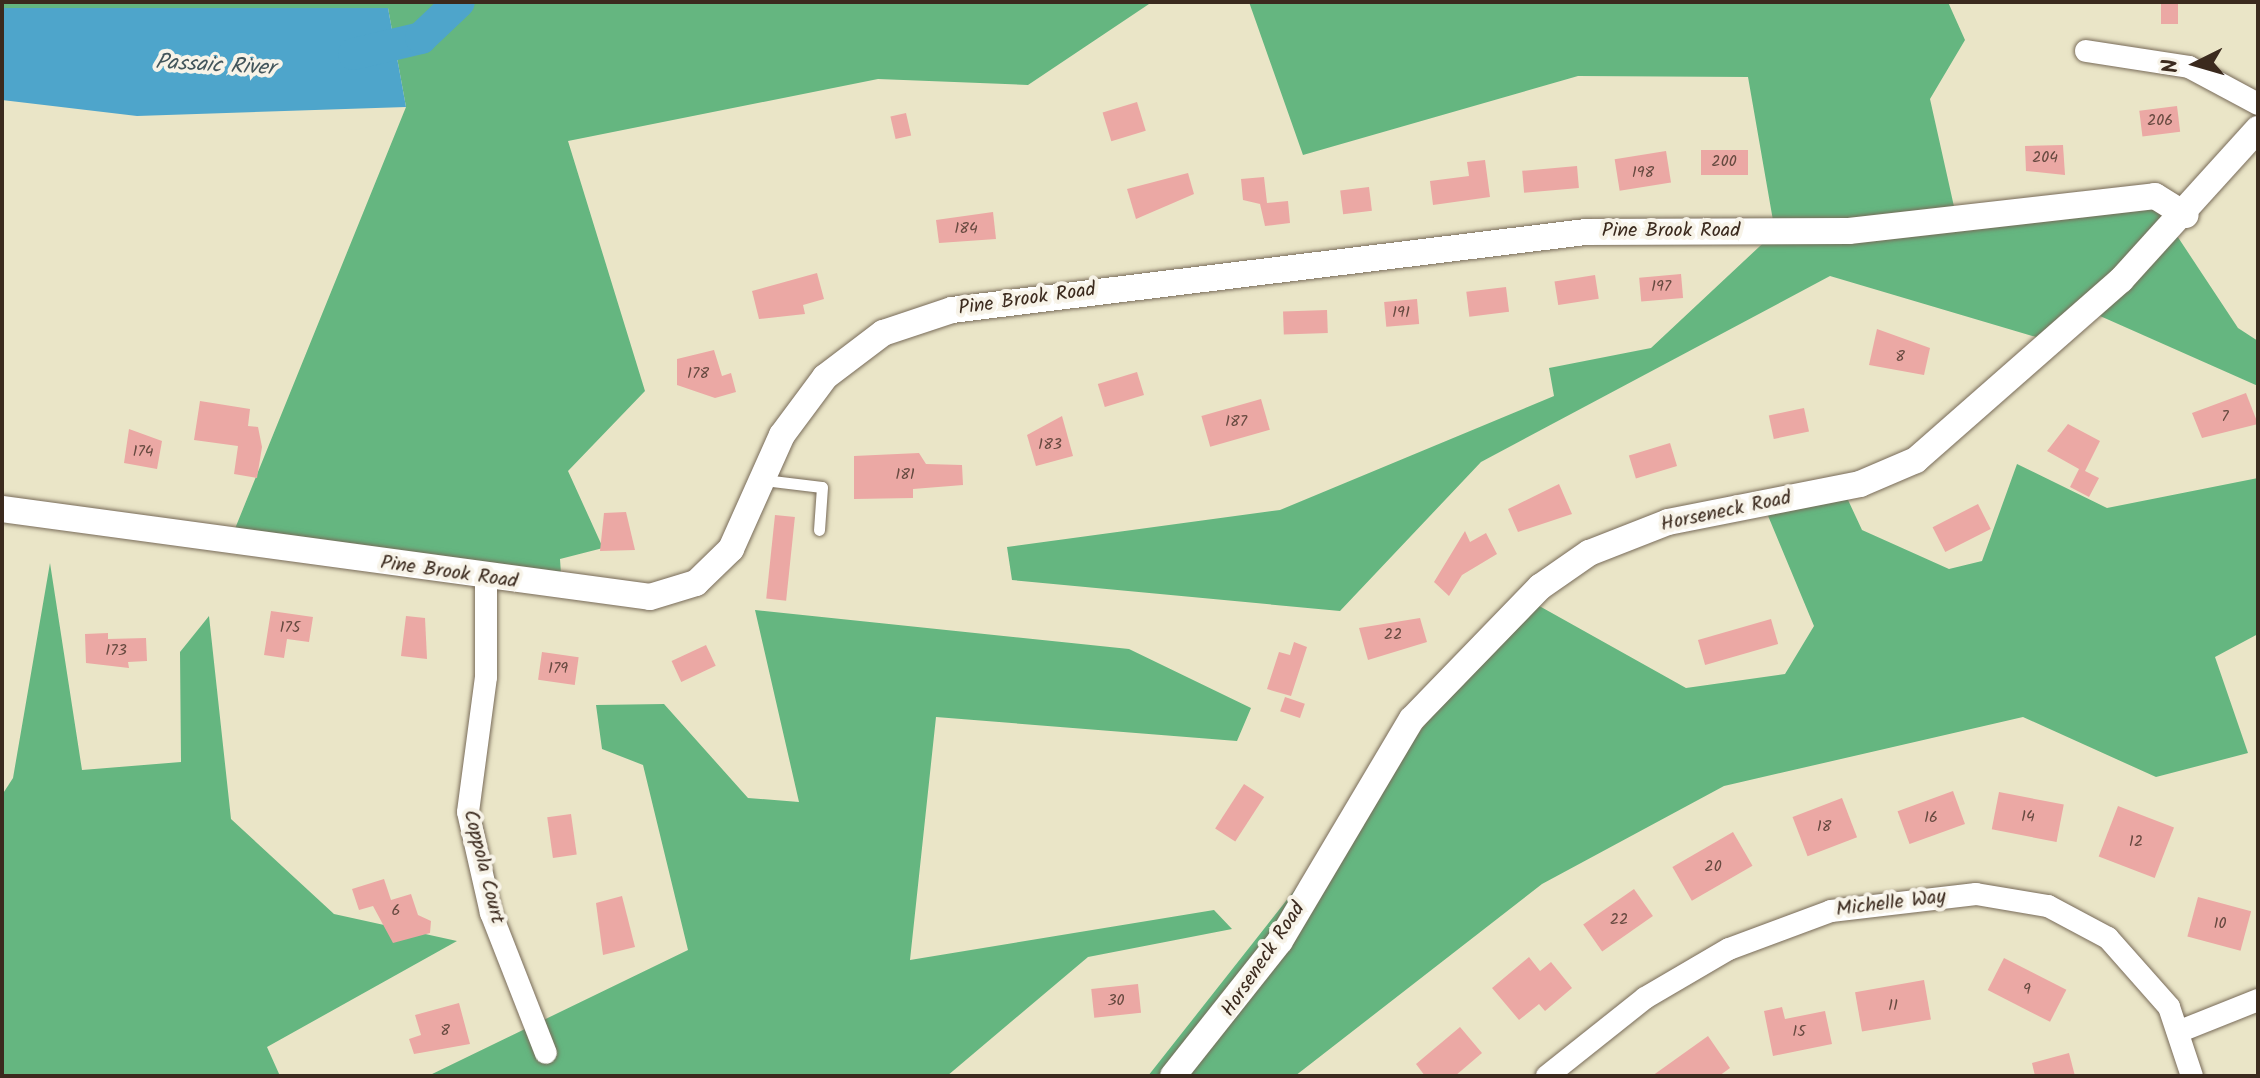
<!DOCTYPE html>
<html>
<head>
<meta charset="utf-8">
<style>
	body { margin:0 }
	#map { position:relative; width:2260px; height:1078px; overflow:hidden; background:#eae5c7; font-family:Kalam,sans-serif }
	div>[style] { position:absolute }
	.forest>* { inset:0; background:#65b680 }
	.water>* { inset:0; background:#4ea5cb }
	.river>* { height:32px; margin:-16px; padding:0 16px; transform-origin:16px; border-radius:16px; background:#4ea5cb }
	.building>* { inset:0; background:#eba8a4; transform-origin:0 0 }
	.roads { filter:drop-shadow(0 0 2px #786b59) drop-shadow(0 0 2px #786b59) }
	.service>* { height:11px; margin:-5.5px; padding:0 5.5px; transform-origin:5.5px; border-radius:5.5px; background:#fff }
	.minor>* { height:22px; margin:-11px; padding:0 11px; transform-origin:11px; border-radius:11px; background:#fff }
	.tertiary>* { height:26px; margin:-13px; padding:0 13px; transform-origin:13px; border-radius:13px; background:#fff }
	span { translate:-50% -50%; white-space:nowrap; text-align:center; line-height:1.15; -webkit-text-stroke:8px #f7f3e8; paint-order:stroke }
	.number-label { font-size:16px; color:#674a40 }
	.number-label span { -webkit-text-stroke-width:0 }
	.street-label { font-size:20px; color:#3b2a1e }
	.water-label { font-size:22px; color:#42555b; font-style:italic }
	.frame { position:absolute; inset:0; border:4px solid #3b2a1e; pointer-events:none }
	.north { position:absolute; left:2156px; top:24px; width:80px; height:80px; -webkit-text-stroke:6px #f7f3e8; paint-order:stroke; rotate:265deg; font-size:22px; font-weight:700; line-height:32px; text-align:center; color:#3b2a1e }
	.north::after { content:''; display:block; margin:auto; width:28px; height:36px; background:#3b2a1e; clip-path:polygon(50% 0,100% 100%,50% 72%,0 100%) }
</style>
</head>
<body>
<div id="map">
	<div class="forest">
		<i style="clip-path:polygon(2px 2px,1152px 2px,1028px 85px,878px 79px,568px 141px,645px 391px,568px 471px,603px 548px,560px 559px,562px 589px,232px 536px,406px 107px,388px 8px,34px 14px,2px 8px)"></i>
		<i style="clip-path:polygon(1249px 2px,1948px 2px,1965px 40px,1930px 99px,1955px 211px,2154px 201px,2238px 328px,2258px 341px,2258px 386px,2082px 308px,2053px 342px,1830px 276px,1481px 462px,1340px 611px,1012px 580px,1007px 547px,1280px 510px,1554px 396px,1549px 368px,1651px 348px,1775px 232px,1748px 77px,1578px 76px,1303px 155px)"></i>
		<i style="clip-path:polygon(2017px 464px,2107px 508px,2258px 478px,2258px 634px,2215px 657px,2248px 753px,2156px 777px,2023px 717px,1724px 786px,1542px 884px,1295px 1076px,1148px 1076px,1525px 598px,1686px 688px,1785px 674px,1814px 626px,1761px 499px,1842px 487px,1862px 530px,1949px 569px,1982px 561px)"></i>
		<i style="clip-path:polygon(50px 563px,82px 770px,181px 762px,180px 652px,209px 616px,231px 819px,334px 914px,457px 941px,267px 1047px,280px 1076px,2px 1076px,2px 795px,13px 778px)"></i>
		<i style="clip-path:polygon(755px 610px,1129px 649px,1251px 708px,1237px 741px,936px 717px,910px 960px,1214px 910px,1232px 929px,1088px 957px,947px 1076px,428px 1076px,688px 950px,643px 765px,602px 749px,596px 705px,664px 704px,748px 798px,799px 802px)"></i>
	</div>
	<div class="water">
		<i style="clip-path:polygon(2px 8px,388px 8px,406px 107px,137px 116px,2px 100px)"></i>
	</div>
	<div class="river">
		<i style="left:354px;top:54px;width:69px;rotate:-13.4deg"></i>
		<i style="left:421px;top:38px;width:52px;rotate:-43.5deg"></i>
	</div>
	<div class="building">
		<i style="left:2161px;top:2px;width:17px;height:22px"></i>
		<i style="left:1137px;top:102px;width:30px;height:36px;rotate:73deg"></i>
		<i style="left:2177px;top:106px;width:26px;height:38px;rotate:83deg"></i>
		<i style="left:906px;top:113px;width:23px;height:16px;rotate:77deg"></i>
		<i style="clip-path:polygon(2063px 145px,2065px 175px,2026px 171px,2025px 146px)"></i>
		<i style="left:1701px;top:150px;width:47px;height:25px"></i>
		<i style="left:1666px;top:151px;width:32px;height:52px;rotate:81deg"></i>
		<i style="clip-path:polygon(1485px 160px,1490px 197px,1433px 205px,1430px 181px,1469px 176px,1467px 162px)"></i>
		<i style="left:1577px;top:166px;width:22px;height:55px;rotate:85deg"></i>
		<i style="clip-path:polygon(1188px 173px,1194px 194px,1136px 219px,1127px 189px)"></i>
		<i style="clip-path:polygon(1264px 177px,1267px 203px,1288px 201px,1290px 223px,1265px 226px,1260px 204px,1243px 200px,1241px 179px)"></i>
		<i style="left:1369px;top:187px;width:24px;height:29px;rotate:83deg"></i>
		<i style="clip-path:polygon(993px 212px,996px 239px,939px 243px,936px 220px)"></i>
		<i style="clip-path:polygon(817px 273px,824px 299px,803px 305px,805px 314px,759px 319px,752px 291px)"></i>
		<i style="left:1681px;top:274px;width:24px;height:42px;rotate:85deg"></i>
		<i style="left:1595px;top:275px;width:24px;height:41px;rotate:81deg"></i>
		<i style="left:1506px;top:287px;width:25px;height:40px;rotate:83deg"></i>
		<i style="left:1417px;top:299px;width:25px;height:33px;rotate:85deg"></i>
		<i style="left:1327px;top:310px;width:23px;height:44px;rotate:88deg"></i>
		<i style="clip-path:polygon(1877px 329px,1930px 348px,1924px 375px,1869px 365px)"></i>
		<i style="clip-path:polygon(714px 350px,722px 376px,731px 373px,736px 392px,715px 398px,677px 385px,677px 359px)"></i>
		<i style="left:1137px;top:372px;width:24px;height:41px;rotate:73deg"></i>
		<i style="clip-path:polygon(2246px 393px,2258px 424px,2202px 438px,2192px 413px)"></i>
		<i style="left:1261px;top:399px;width:32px;height:62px;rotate:74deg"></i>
		<i style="clip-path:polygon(200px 401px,250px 409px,248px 426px,258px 427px,262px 447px,257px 478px,234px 474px,238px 446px,194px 440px)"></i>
		<i style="left:1804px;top:408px;width:24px;height:36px;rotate:78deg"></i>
		<i style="clip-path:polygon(1062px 416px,1073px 456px,1036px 466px,1027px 435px)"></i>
		<i style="clip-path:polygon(2068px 424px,2100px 441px,2085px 471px,2099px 478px,2089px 497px,2070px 487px,2079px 469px,2047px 451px)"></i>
		<i style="clip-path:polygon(129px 429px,162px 441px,157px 469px,124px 463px)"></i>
		<i style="left:1670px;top:443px;width:24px;height:43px;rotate:73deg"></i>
		<i style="clip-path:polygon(919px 453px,926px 464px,962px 465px,963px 485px,913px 489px,913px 498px,854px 499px,854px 456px)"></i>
		<i style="clip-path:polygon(1559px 484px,1572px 514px,1518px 532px,1508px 509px)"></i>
		<i style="left:1978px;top:504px;width:28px;height:51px;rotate:63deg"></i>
		<i style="clip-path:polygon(626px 512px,635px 550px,600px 551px,604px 513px)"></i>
		<i style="left:775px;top:515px;width:20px;height:84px;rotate:6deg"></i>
		<i style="clip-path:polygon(1465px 531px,1470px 542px,1486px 533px,1497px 554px,1462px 575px,1449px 596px,1434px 582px)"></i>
		<i style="clip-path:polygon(271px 611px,313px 617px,309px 642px,287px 639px,284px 658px,264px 655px)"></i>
		<i style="clip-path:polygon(406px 616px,425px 618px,427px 659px,401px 656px)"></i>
		<i style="clip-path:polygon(1420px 618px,1427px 642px,1368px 660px,1359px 628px)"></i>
		<i style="left:1771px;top:619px;width:26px;height:76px;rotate:74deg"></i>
		<i style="clip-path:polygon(108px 633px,108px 639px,146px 638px,147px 661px,128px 662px,129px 668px,86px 663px,85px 634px)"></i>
		<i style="clip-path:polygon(1294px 642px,1307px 647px,1291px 696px,1267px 689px,1279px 652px,1290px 655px)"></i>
		<i style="left:706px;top:645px;width:23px;height:38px;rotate:65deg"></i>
		<i style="left:542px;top:652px;width:37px;height:28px;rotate:8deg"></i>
		<i style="left:1285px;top:697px;width:21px;height:15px;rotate:19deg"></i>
		<i style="left:1244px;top:784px;width:24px;height:53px;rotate:33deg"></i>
		<i style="left:1953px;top:791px;width:35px;height:59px;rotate:70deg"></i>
		<i style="left:1999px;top:792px;width:66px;height:38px;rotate:11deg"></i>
		<i style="left:1842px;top:798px;width:42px;height:53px;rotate:69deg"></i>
		<i style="left:2118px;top:806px;width:60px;height:54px;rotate:21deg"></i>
		<i style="left:571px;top:814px;width:41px;height:24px;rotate:82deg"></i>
		<i style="left:1733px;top:832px;width:39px;height:70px;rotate:60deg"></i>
		<i style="clip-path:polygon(384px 879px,391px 900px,411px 894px,418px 915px,431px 921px,430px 933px,393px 943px,373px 906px,359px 910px,352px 889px)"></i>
		<i style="left:1634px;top:889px;width:33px;height:62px;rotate:55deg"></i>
		<i style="clip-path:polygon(622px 896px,635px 947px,603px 955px,596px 903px)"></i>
		<i style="left:2198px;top:897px;width:55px;height:41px;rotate:15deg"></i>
		<i style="clip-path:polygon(1529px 957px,1540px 971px,1551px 962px,1572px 988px,1545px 1011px,1539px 1004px,1519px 1020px,1492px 988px)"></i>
		<i style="left:2004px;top:958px;width:70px;height:36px;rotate:27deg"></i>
		<i style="left:1924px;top:980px;width:40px;height:70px;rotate:80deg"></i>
		<i style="left:1138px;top:984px;width:29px;height:47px;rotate:84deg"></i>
		<i style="clip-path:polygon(459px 1003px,470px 1044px,414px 1054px,409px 1039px,421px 1035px,415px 1015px)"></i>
		<i style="clip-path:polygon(1782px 1007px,1785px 1019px,1825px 1011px,1832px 1044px,1773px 1056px,1764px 1011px)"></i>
		<i style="clip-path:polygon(1460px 1027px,1482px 1053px,1455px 1076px,1425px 1076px,1416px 1064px)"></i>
		<i style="clip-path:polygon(1708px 1036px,1730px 1068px,1719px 1076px,1652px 1076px)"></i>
		<i style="clip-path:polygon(2069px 1053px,2075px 1076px,2035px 1076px,2032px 1063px)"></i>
	</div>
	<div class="roads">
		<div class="service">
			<i style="left:764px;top:480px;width:58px;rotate:6.9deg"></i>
			<i style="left:822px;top:487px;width:43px;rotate:94deg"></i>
		</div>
		<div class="minor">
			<i style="left:2086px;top:51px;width:104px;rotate:8.8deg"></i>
			<i style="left:2189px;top:67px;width:78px;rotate:28.2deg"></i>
			<i style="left:486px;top:579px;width:98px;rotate:90deg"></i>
			<i style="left:486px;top:677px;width:136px;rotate:97.6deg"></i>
			<i style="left:468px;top:812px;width:104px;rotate:77.2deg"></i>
			<i style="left:491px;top:913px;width:150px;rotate:68.6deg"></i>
			<i style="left:2178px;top:1032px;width:86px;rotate:-21.8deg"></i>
			<i style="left:1547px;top:1076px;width:125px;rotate:-38.5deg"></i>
			<i style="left:1645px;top:998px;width:97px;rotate:-30.3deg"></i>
			<i style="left:1729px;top:949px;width:109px;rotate:-20.4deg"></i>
			<i style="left:1831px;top:911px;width:146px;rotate:-6.7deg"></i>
			<i style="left:1976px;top:894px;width:73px;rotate:9.5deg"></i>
			<i style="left:2048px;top:906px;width:68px;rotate:28.1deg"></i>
			<i style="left:2108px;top:938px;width:92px;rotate:48.5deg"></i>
			<i style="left:2169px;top:1007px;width:73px;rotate:71.6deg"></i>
		</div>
		<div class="tertiary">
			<i style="left:2px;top:509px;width:654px;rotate:7.73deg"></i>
			<i style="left:650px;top:597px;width:48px;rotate:-16.9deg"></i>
			<i style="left:696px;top:583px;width:49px;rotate:-44.2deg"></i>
			<i style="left:731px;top:549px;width:125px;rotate:-65.9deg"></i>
			<i style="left:782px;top:435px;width:72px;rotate:-53.4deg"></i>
			<i style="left:825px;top:377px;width:73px;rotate:-37.2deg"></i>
			<i style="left:883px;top:333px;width:73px;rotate:-18.4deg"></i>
			<i style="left:952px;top:310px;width:638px;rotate:-7.02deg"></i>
			<i style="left:1585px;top:232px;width:264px;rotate:-0.2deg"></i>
			<i style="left:1849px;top:231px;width:308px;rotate:-6.5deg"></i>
			<i style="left:2155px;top:196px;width:36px;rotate:32deg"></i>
			<i style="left:1173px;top:1076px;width:172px;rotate:-51.6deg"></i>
			<i style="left:1280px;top:941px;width:258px;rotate:-59.3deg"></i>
			<i style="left:1412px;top:719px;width:184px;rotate:-45.9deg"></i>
			<i style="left:1540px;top:587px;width:60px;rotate:-34.8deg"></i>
			<i style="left:1589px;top:553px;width:85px;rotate:-21.4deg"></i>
			<i style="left:1668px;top:522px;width:196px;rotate:-11.2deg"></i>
			<i style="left:1860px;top:484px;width:61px;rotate:-23.2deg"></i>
			<i style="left:1916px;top:460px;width:273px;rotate:-41.3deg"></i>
			<i style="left:2121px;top:280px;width:204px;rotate:-47.8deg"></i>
		</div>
	</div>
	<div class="number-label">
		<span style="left:2160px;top:121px">206</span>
		<span style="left:2045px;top:158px">204</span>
		<span style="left:1724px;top:162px">200</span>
		<span style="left:1643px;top:173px">198</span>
		<span style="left:966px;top:229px">184</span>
		<span style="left:1661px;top:287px">197</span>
		<span style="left:1401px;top:313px">191</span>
		<span style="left:1900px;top:357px">8</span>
		<span style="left:698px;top:374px">178</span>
		<span style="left:2225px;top:417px">7</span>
		<span style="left:1236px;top:422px">187</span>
		<span style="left:1050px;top:445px">183</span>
		<span style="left:143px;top:452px">174</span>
		<span style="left:905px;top:475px">181</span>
		<span style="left:290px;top:628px">175</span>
		<span style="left:1393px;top:635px">22</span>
		<span style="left:116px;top:651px">173</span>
		<span style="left:558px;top:669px">179</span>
		<span style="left:2028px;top:817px">14</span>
		<span style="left:1931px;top:818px">16</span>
		<span style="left:1824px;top:827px">18</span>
		<span style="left:2136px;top:842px">12</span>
		<span style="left:1713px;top:867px">20</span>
		<span style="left:396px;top:911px">6</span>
		<span style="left:1619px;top:920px">22</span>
		<span style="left:2220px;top:924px">10</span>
		<span style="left:2027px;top:990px">9</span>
		<span style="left:1116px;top:1001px">30</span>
		<span style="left:1893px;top:1006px">11</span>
		<span style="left:445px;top:1031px">8</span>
		<span style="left:1799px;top:1032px">15</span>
	</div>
	<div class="street-label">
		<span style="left:1671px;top:231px">Pine Brook Road</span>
		<span style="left:1027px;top:300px;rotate:-8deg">Pine Brook Road</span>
		<span style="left:1726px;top:512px;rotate:-12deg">Horseneck Road</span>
		<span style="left:449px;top:573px;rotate:8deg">Pine Brook Road</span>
		<span style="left:483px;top:867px;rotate:76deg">Coppola Court</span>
		<span style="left:1891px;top:904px;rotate:-7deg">Michelle Way</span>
		<span style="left:1264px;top:960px;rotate:-56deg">Horseneck Road</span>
	</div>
	<div class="water-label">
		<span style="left:215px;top:66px;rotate:3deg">Passaic River</span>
	</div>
	<div class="frame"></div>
	<div class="north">N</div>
</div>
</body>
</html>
